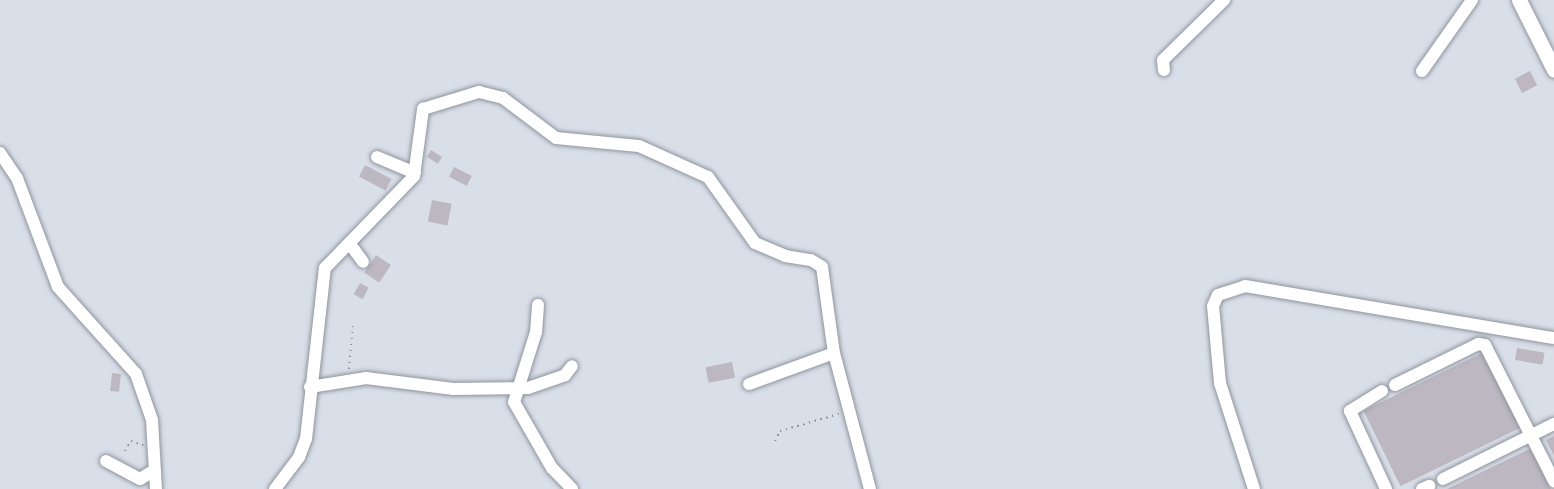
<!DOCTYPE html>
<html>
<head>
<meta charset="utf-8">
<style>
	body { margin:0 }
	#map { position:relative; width:1554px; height:489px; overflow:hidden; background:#d9dfe9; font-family:"Times New Roman",serif }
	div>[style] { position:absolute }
	.building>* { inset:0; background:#bcb7c1; transform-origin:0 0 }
	.path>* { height:2px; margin-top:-1px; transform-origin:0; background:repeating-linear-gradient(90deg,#8d9299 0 1.5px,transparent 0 6px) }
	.roads { filter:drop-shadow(0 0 2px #8f949e) drop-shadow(0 0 2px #8f949e) }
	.minor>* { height:12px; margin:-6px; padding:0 6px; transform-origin:6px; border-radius:6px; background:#fff }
	.major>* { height:15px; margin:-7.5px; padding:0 7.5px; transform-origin:7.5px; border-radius:7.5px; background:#fff }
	span { translate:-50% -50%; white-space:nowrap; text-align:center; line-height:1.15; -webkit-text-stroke:4.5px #fff; paint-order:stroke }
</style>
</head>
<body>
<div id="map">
	<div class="building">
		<i style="left:1530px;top:71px;width:16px;height:17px;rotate:63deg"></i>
		<i style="left:431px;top:150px;width:13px;height:8px;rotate:32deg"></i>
		<i style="left:365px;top:165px;width:30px;height:13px;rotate:28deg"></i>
		<i style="left:454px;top:167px;width:20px;height:11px;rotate:27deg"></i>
		<i style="left:432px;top:200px;width:20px;height:22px;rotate:11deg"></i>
		<i style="left:376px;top:255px;width:18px;height:21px;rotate:34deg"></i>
		<i style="left:360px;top:283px;width:10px;height:13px;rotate:29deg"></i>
		<i style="left:1517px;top:348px;width:28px;height:12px;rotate:10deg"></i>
		<i style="left:1484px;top:352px;width:84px;height:134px;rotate:64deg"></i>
		<i style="left:732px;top:362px;width:16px;height:27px;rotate:79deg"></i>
		<i style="left:112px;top:373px;width:9px;height:18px;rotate:6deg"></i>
		<i style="clip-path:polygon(1554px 436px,1554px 456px,1546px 440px)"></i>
		<i style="clip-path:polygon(1531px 448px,1551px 489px,1447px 489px)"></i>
	</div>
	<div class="path">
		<i style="left:349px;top:369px;width:43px;rotate:-84.7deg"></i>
		<i style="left:775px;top:441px;width:11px;rotate:-63deg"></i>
		<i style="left:780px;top:431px;width:61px;rotate:-16.1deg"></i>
		<i style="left:125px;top:451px;width:12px;rotate:-59deg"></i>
		<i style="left:131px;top:441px;width:13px;rotate:18deg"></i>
	</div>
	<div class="roads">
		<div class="minor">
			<i style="left:1164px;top:70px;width:10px;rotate:-96deg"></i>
			<i style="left:1163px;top:60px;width:86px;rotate:-44.5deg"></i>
			<i style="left:1422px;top:71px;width:87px;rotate:-54.8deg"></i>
			<i style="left:0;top:153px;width:30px;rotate:56deg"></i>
			<i style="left:17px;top:178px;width:116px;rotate:69.4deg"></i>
			<i style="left:58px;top:287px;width:117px;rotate:48.1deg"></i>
			<i style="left:136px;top:374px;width:49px;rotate:70.8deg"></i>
			<i style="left:152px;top:420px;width:69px;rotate:86.7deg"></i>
			<i style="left:377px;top:157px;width:41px;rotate:22.8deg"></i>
			<i style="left:350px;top:244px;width:22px;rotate:54deg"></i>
			<i style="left:538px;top:305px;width:27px;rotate:94deg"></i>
			<i style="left:536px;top:332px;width:73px;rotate:107.4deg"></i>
			<i style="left:514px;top:402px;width:76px;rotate:60.1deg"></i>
			<i style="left:552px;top:468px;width:29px;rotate:46deg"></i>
			<i style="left:749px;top:384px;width:90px;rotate:-20deg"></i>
			<i style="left:1395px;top:385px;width:93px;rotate:-26.3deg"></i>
			<i style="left:1478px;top:344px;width:7px;rotate:8deg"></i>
			<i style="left:1485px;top:345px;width:153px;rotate:63.1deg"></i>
			<i style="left:310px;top:387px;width:57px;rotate:-9.1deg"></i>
			<i style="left:366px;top:378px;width:88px;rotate:7.2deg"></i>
			<i style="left:453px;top:389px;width:75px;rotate:-0.8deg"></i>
			<i style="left:528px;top:388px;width:39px;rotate:-19deg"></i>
			<i style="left:565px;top:375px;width:11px;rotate:-52deg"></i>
			<i style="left:1382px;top:391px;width:38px;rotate:148deg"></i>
			<i style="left:1350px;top:411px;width:86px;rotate:65.2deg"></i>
			<i style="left:106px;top:461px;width:38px;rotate:28deg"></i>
			<i style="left:140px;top:479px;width:17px;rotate:-31deg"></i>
			<i style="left:1443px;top:479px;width:124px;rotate:-26.4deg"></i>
			<i style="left:275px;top:489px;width:40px;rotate:-53deg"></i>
			<i style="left:299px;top:457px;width:19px;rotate:-69deg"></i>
			<i style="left:306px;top:439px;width:172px;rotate:-83.7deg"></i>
			<i style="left:325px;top:268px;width:128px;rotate:-45.9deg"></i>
			<i style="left:414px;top:176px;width:68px;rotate:-82.3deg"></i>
			<i style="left:423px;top:109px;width:59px;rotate:-16.9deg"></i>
			<i style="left:479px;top:92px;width:25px;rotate:14deg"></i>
			<i style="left:503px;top:98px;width:66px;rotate:37deg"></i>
			<i style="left:556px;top:138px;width:83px;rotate:5.5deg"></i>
			<i style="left:639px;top:146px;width:76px;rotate:24.2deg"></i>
			<i style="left:708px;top:177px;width:81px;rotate:54.5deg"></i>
			<i style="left:755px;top:243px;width:33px;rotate:23deg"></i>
			<i style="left:785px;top:256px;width:26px;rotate:9deg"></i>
			<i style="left:811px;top:260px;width:13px;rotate:32deg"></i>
			<i style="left:822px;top:267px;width:87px;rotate:82.1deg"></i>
			<i style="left:834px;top:353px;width:141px;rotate:75.2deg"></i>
			<i style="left:1254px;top:489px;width:111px;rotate:-107.8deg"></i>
			<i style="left:1220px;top:383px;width:77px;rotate:-95.2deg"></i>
			<i style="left:1213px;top:306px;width:12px;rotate:-66deg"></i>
			<i style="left:1218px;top:295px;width:28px;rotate:-18deg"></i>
			<i style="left:1245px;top:286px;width:313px;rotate:9.6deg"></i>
			<i style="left:1422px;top:489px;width:8px;rotate:-23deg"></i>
		</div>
		<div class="major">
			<i style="left:1519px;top:0;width:78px;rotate:63.4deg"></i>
		</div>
	</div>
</div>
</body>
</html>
